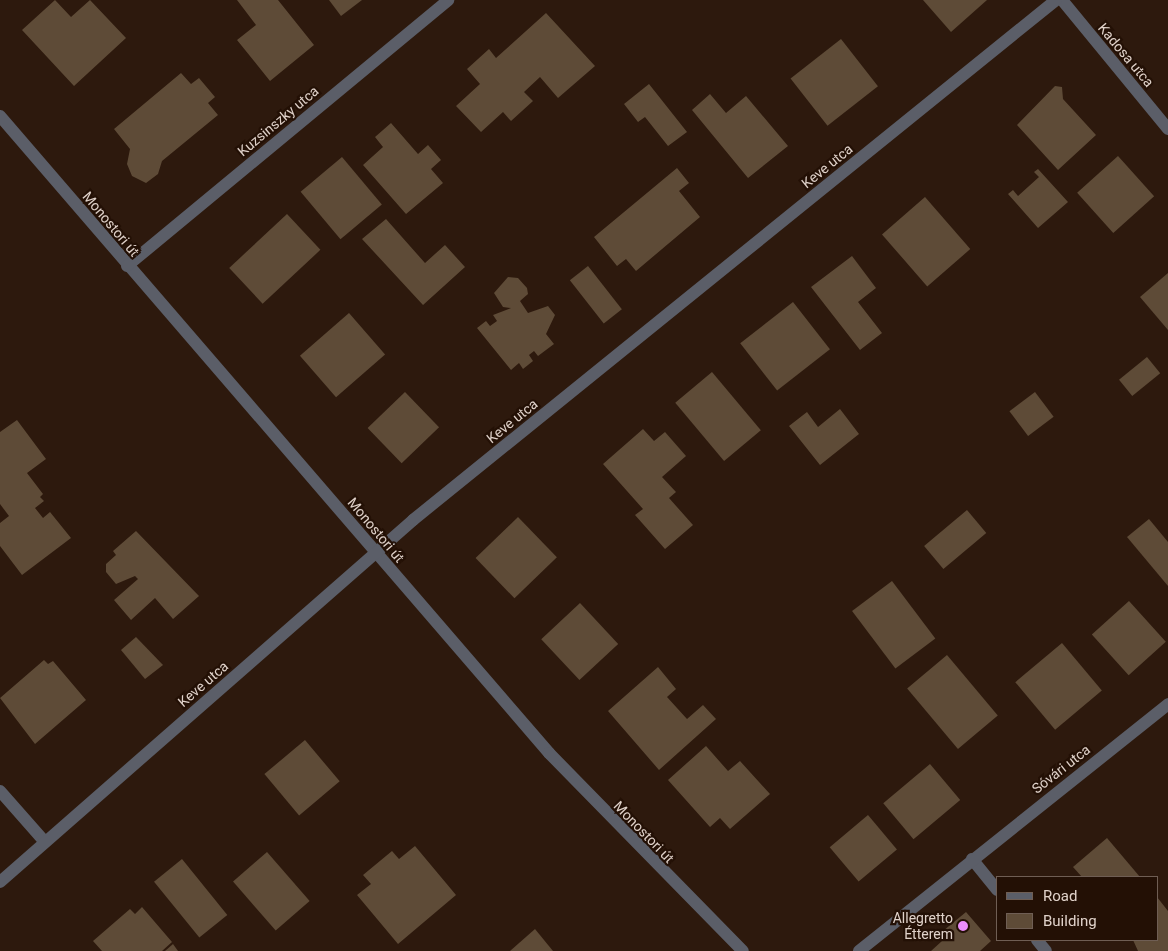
<!DOCTYPE html>
<html>
<head>
<meta charset="utf-8">
<style>
	body { margin:0 }
	#map { position:relative; width:1168px; height:951px; overflow:hidden; background:#2d190d; font-family:Roboto,sans-serif }
	div>[style] { position:absolute }
	.building>* { inset:0; background:#5e4b37; transform-origin:0 0 }
	.street>* { height:12px; margin:-6px; padding:0 6px; transform-origin:6px; border-radius:6px; background:#5b5e68 }
	.dots>* { width:14px; height:14px; translate:-50% -50%; box-sizing:border-box; border:2px solid #231005; border-radius:50% }
	span { translate:-50% -50%; white-space:nowrap; text-align:center; line-height:1.15; -webkit-text-stroke:4.5px #231005; paint-order:stroke }
	.street-label { font-size:14px; color:#e0d2ca }
	.poi-label { font-size:14px; color:#e0d2ca }
	.right { translate:-100% -50%; text-align:right }
	.legend { position:absolute; left:996px; top:876px; width:162px; height:65px; box-sizing:border-box; background:#231005; border:1px solid #6f5e54; margin:0; padding:6px 9px; list-style:none; font-size:15px; color:#e0d2ca }
	.legend li { display:flex; align-items:center; gap:10px; height:25px }
	.legend b { width:25px; border:1px solid #6f5e54 }
</style>
</head>
<body>
<div id="map">
	<div class="building">
		<i style="clip-path:polygon(55px 0,71px 17px,90px 0,126px 38px,74px 86px,22px 30px)"></i>
		<i style="clip-path:polygon(237px 0,278px 0,314px 45px,270px 81px,237px 40px,256px 25px)"></i>
		<i style="clip-path:polygon(329px 0,362px 0,341px 16px)"></i>
		<i style="clip-path:polygon(923px 0,987px 0,951px 32px)"></i>
		<i style="clip-path:polygon(546px 13px,595px 66px,558px 98px,540px 77px,524px 92px,533px 101px,511px 121px,503px 112px,481px 132px,456px 106px,480px 84px,467px 69px,489px 49px,496px 58px)"></i>
		<i style="left:841px;top:39px;width:60px;height:64px;rotate:52deg"></i>
		<i style="clip-path:polygon(181px 73px,191px 84px,199px 78px,215px 97px,208px 103px,218px 115px,162px 161px,158px 174px,146px 183px,132px 176px,127px 164px,130px 149px,114px 129px)"></i>
		<i style="clip-path:polygon(649px 84px,687px 132px,668px 146px,645px 117px,638px 122px,624px 104px)"></i>
		<i style="clip-path:polygon(1055px 86px,1062px 87px,1063px 99px,1096px 135px,1058px 170px,1017px 125px)"></i>
		<i style="clip-path:polygon(710px 94px,726px 113px,746px 96px,788px 146px,748px 178px,692px 110px)"></i>
		<i style="clip-path:polygon(391px 123px,418px 154px,428px 145px,441px 160px,431px 169px,443px 183px,406px 214px,363px 165px,383px 147px,375px 137px)"></i>
		<i style="left:1118px;top:156px;width:54px;height:55px;rotate:48deg"></i>
		<i style="left:342px;top:157px;width:62px;height:54px;rotate:50deg"></i>
		<i style="clip-path:polygon(677px 168px,689px 183px,679px 191px,700px 217px,636px 271px,626px 259px,617px 266px,594px 237px)"></i>
		<i style="clip-path:polygon(1038px 169px,1068px 202px,1038px 228px,1008px 194px,1013px 190px,1018px 196px,1039px 177px,1034px 172px)"></i>
		<i style="left:925px;top:197px;width:69px;height:57px;rotate:49deg"></i>
		<i style="left:287px;top:214px;width:49px;height:79px;rotate:47deg"></i>
		<i style="clip-path:polygon(386px 219px,425px 263px,445px 245px,465px 267px,423px 305px,362px 239px)"></i>
		<i style="clip-path:polygon(852px 256px,876px 288px,858px 302px,882px 333px,860px 350px,811px 287px)"></i>
		<i style="left:588px;top:266px;width:55px;height:23px;rotate:52deg"></i>
		<i style="clip-path:polygon(1168px 273px,1168px 330px,1140px 297px)"></i>
		<i style="clip-path:polygon(508px 277px,518px 278px,527px 288px,528px 294px,520px 301px,528px 313px,548px 306px,555px 315px,546px 334px,554px 344px,538px 356px,534px 351px,529px 355px,533px 361px,523px 369px,519px 363px,511px 370px,477px 328px,486px 321px,490px 326px,497px 321px,493px 315px,511px 308px,503px 307px,494px 293px)"></i>
		<i style="left:793px;top:302px;width:60px;height:67px;rotate:52deg"></i>
		<i style="left:349px;top:313px;width:55px;height:65px;rotate:49deg"></i>
		<i style="left:1147px;top:357px;width:21px;height:36px;rotate:51deg"></i>
		<i style="left:712px;top:372px;width:76px;height:48px;rotate:50deg"></i>
		<i style="left:405px;top:392px;width:49px;height:52px;rotate:46deg"></i>
		<i style="left:1035px;top:392px;width:31px;height:32px;rotate:53deg"></i>
		<i style="clip-path:polygon(840px 409px,859px 434px,820px 465px,789px 426px,807px 412px,818px 427px)"></i>
		<i style="clip-path:polygon(17px 420px,46px 459px,27px 473px,43px 494px,40px 497px,44px 501px,35px 508px,43px 518px,50px 512px,71px 538px,22px 575px,0 546px,0 523px,9px 516px,0 504px,0 432px)"></i>
		<i style="clip-path:polygon(643px 429px,654px 441px,665px 432px,686px 456px,662px 477px,676px 492px,669px 498px,693px 525px,665px 549px,635px 515px,643px 509px,603px 464px)"></i>
		<i style="left:967px;top:510px;width:30px;height:56px;rotate:50deg"></i>
		<i style="left:518px;top:517px;width:56px;height:59px;rotate:46deg"></i>
		<i style="clip-path:polygon(1149px 519px,1168px 542px,1168px 586px,1127px 537px)"></i>
		<i style="clip-path:polygon(136px 531px,199px 596px,173px 619px,155px 598px,131px 620px,114px 600px,138px 579px,135px 576px,116px 584px,106px 572px,106px 564px,116px 555px,113px 551px)"></i>
		<i style="left:892px;top:581px;width:72px;height:50px;rotate:53deg"></i>
		<i style="left:1129px;top:601px;width:55px;height:50px;rotate:48deg"></i>
		<i style="left:580px;top:603px;width:56px;height:53px;rotate:47deg"></i>
		<i style="clip-path:polygon(136px 637px,163px 665px,145px 679px,121px 650px)"></i>
		<i style="left:1062px;top:643px;width:62px;height:61px;rotate:50deg"></i>
		<i style="left:947px;top:655px;width:79px;height:52px;rotate:50deg"></i>
		<i style="clip-path:polygon(44px 660px,48px 664px,53px 661px,86px 700px,35px 744px,0 698px)"></i>
		<i style="clip-path:polygon(658px 667px,676px 689px,667px 697px,687px 719px,703px 705px,716px 719px,659px 770px,608px 711px)"></i>
		<i style="left:305px;top:740px;width:54px;height:53px;rotate:50deg"></i>
		<i style="clip-path:polygon(706px 746px,728px 771px,740px 761px,770px 794px,730px 829px,720px 818px,710px 827px,668px 780px)"></i>
		<i style="left:930px;top:764px;width:47px;height:61px;rotate:50deg"></i>
		<i style="left:868px;top:815px;width:45px;height:50px;rotate:50deg"></i>
		<i style="clip-path:polygon(1107px 838px,1140px 877px,1082px 877px,1073px 867px)"></i>
		<i style="clip-path:polygon(415px 846px,456px 895px,398px 944px,357px 895px,371px 884px,363px 875px,392px 851px,399px 859px)"></i>
		<i style="left:267px;top:852px;width:65px;height:45px;rotate:49deg"></i>
		<i style="left:182px;top:859px;width:72px;height:36px;rotate:51deg"></i>
		<i style="clip-path:polygon(1157px 897px,1168px 911px,1168px 951px,1138px 951px,1133px 940px,1157px 940px)"></i>
		<i style="clip-path:polygon(142px 907px,172px 942px,162px 951px,102px 951px,93px 941px,130px 909px,135px 914px)"></i>
		<i style="clip-path:polygon(966px 912px,991px 941px,980px 951px,931px 951px,942px 941px,937px 936px)"></i>
		<i style="clip-path:polygon(535px 929px,553px 951px,510px 951px)"></i>
		<i style="clip-path:polygon(173px 944px,178px 951px,165px 951px)"></i>
	</div>
	<div class="street">
		<i style="left:1062px;top:0;width:167px;rotate:50.6deg"></i>
		<i style="left:0;top:116px;width:841px;rotate:49.24deg"></i>
		<i style="left:549px;top:753px;width:277px;rotate:45.6deg"></i>
		<i style="left:127px;top:266px;width:417px;rotate:-39.6deg"></i>
		<i style="left:0;top:791px;width:68px;rotate:48.6deg"></i>
		<i style="left:972px;top:859px;width:40px;rotate:51deg"></i>
		<i style="left:0;top:882px;width:549px;rotate:-41.23deg"></i>
		<i style="left:413px;top:520px;width:827px;rotate:-38.96deg"></i>
		<i style="left:1037px;top:940px;width:14px;rotate:51deg"></i>
		<i style="left:859px;top:951px;width:396px;rotate:-38.6deg"></i>
	</div>
	<div class="dots">
		<i style="left:963px;top:926px;background:#eb8dfc"></i>
	</div>
	<div class="street-label">
		<span style="left:1126px;top:55px;rotate:50deg">Kadosa utca</span>
		<span style="left:278px;top:121px;rotate:-40deg">Kuzsinszky utca</span>
		<span style="left:827px;top:166px;rotate:-39deg">Keve utca</span>
		<span style="left:111px;top:224px;rotate:50deg">Monostori út</span>
		<span style="left:512px;top:421px;rotate:-39deg">Keve utca</span>
		<span style="left:376px;top:530px;rotate:50deg">Monostori út</span>
		<span style="left:203px;top:684px;rotate:-41deg">Keve utca</span>
		<span style="left:1061px;top:769px;rotate:-38deg">Sóvári utca</span>
		<span style="left:644px;top:832px;rotate:46deg">Monostori út</span>
	</div>
	<div class="poi-label">
		<span class="right" style="left:953px;top:926px">Allegretto<br>Étterem</span>
	</div>
	<ul class="legend">
	<li><b style="height:6px;background:#5b5e68"></b>Road</li>
	<li><b style="height:14px;background:#5e4b37"></b>Building</li>
	</ul>
</div>
</body>
</html>
